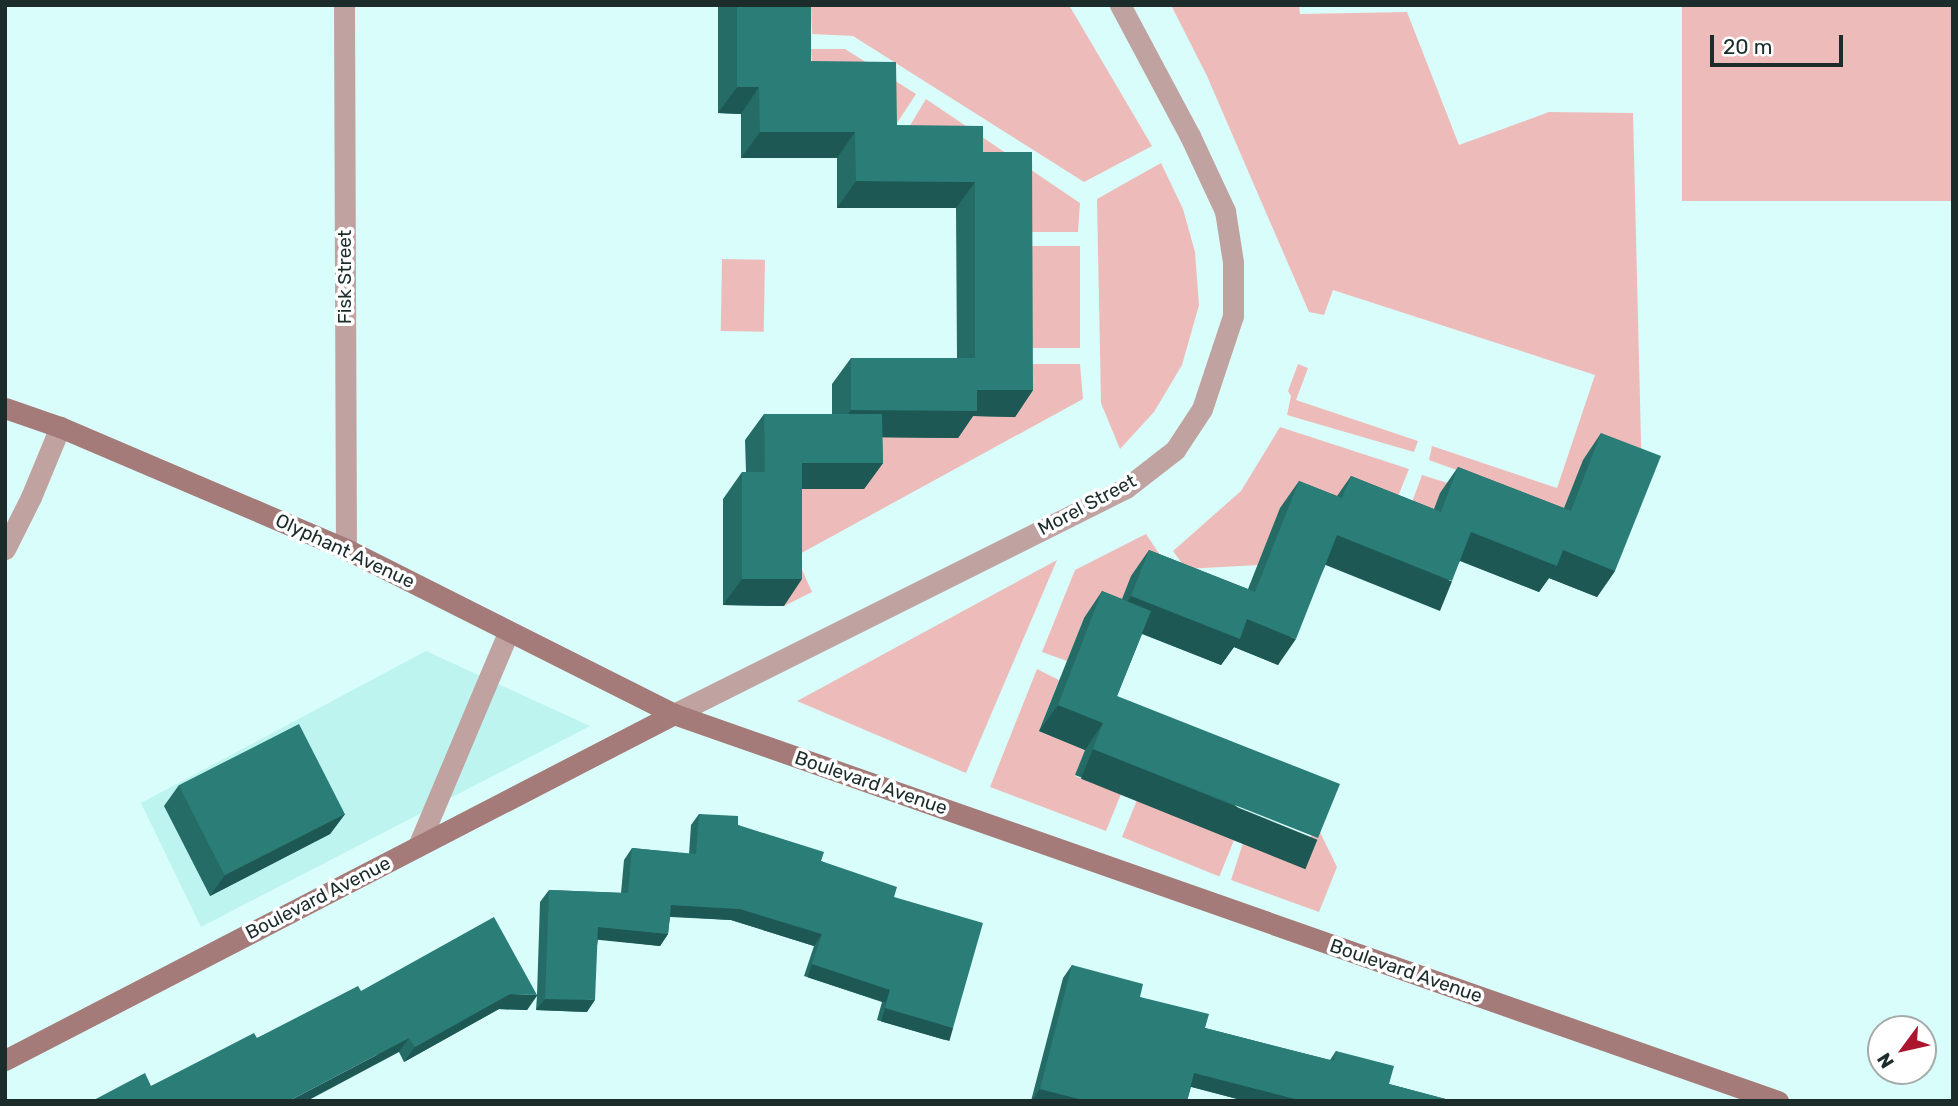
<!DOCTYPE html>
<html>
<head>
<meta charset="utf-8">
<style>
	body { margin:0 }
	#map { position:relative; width:1958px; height:1106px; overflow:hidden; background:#d9fdfa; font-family:Rubik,sans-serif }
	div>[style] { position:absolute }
	.built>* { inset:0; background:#bdf4ef }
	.green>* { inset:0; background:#edbcba; transform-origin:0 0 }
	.lane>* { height:21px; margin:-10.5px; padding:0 10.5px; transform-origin:10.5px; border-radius:10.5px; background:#c0a3a1 }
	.street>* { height:21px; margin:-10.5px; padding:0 10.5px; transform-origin:10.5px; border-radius:10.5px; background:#c0a3a1 }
	.secondary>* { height:21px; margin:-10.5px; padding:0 10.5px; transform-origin:10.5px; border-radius:10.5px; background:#a57b79 }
	.wall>* { inset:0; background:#256c67 }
	.shaded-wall>* { inset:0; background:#1e5854; transform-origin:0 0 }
	.building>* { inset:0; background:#2b7d78; transform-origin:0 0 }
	span { translate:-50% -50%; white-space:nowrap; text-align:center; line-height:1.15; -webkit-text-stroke:7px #fff; paint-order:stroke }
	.street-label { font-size:19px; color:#1b2c2b }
	.frame { position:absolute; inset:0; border:7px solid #1b2c2b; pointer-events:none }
	.north { position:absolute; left:1867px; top:1015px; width:70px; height:70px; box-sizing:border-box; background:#fff; border:2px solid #a4abaa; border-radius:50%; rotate:237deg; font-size:19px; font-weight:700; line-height:28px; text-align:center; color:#1b2c2b }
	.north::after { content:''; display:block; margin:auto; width:24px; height:32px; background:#ab152d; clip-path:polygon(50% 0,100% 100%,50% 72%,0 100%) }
	.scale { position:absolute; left:1710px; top:35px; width:133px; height:32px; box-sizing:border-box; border:4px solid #1b2c2b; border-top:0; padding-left:9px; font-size:21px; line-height:24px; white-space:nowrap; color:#1b2c2b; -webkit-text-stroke:5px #fff; paint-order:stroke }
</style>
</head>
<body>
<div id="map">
	<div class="built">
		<i style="clip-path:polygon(426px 651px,590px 726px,201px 927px,141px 803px)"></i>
	</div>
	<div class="green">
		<i style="clip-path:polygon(811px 5px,1069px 5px,1152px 146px,1084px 182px,853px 36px,812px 34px)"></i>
		<i style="clip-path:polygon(1171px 5px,1299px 5px,1300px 14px,1407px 12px,1459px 145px,1549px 112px,1633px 113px,1642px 482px,1564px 509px,1429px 460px,1432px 446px,1557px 488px,1595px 375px,1333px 290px,1324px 315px,1309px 312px,1207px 76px)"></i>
		<i style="left:1682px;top:5px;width:271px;height:196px"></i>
		<i style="clip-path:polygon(811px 49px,845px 49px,916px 94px,878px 152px,814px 88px)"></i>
		<i style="clip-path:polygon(926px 99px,1080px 203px,1078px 232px,1014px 232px,894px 152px)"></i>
		<i style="clip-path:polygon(1161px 163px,1183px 209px,1195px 252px,1199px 305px,1182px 365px,1154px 412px,1120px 449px,1101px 403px,1097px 199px)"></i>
		<i style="left:1014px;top:246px;width:66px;height:102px"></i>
		<i style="left:722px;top:259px;width:43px;height:72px;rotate:1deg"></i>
		<i style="clip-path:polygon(1014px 364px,1080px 364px,1083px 399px,796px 556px,812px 592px,784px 606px,784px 489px,864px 437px,959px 416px)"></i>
		<i style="clip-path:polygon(1298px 364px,1308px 368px,1296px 400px,1418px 441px,1414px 452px,1287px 415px,1291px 396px,1288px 391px)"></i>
		<i style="clip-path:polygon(1280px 427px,1409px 469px,1387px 524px,1258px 565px,1186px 569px,1173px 551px,1241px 491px)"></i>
		<i style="clip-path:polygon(1422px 475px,1560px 518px,1422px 538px,1402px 530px)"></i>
		<i style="clip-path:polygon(1146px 534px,1178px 582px,1110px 628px,1084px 618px,1067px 661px,1042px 652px,1075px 570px)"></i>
		<i style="clip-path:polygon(1057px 560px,966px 773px,797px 701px)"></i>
		<i style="clip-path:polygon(1037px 669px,1059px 680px,1039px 731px,1085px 750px,1075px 776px,1121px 794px,1106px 831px,990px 787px)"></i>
		<i style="left:1137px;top:800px;width:105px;height:40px;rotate:22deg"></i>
		<i style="clip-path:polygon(1316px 824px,1337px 867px,1319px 912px,1231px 880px,1243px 843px,1299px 865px)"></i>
	</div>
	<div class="lane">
		<i style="left:5px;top:549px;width:58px;rotate:-63.4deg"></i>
		<i style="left:31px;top:497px;width:76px;rotate:-67.5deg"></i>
		<i style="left:418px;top:846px;width:233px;rotate:-67.1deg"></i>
	</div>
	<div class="street">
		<i style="left:344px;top:5px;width:544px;rotate:89.79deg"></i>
		<i style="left:674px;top:714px;width:505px;rotate:-26.57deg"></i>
		<i style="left:1126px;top:488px;width:62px;rotate:-37.8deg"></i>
		<i style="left:1175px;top:450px;width:49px;rotate:-56.6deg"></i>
		<i style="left:1202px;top:409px;width:98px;rotate:-71.6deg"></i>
		<i style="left:1233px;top:316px;width:54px;rotate:-90deg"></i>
		<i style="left:1233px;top:262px;width:52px;rotate:-98.9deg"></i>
		<i style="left:1225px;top:211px;width:83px;rotate:-115deg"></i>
		<i style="left:1190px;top:136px;width:149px;rotate:-118.1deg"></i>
	</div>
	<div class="secondary">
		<i style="left:5px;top:408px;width:58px;rotate:19.1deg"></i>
		<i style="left:60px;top:427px;width:311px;rotate:23.1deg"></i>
		<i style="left:346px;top:549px;width:367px;rotate:26.7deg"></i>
		<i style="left:674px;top:714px;width:1170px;rotate:19.32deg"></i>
		<i style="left:5px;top:1060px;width:753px;rotate:-27.35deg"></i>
	</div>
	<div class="wall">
		<i style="clip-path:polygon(718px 5px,811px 5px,811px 61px,897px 125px,983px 152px,1033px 390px,1015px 417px,973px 416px,958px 438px,882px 437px,883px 463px,864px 489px,802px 489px,784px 606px,723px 605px,723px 499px,742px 472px,746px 472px,745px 440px,764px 414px,832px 414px,832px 384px,851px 358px,957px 358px,956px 208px,837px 208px,837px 158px,741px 158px,741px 114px,718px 113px)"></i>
		<i style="clip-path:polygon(1601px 433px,1615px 571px,1597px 597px,1549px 578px,1539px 592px,1460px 561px,1433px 607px,1326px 564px,1278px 665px,1234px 647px,1221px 665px,1142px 634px,1117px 696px,1300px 865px,1075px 775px,1085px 750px,1039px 731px,1084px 618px,1102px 591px,1122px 599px,1131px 576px,1149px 550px,1248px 589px,1280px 508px,1299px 481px,1337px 496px,1351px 476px,1434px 509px,1440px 493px,1458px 467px,1564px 508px,1583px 460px)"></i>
		<i style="clip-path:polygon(179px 785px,345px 814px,330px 834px,210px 896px,164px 806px)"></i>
		<i style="clip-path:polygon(699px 814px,738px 825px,821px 861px,894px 897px,945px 1040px,877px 1020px,882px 1002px,804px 976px,814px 946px,731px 920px,670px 917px,668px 934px,660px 946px,598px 939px,587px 1012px,536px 1010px,537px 996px,527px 1010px,499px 1009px,404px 1062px,399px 1052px,151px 1086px,361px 991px,537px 995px,540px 902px,549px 890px,621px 893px,624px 860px,632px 848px,689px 854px,691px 825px)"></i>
		<i style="clip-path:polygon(1072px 965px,1205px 1028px,1330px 1060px,1336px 1051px,1389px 1084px,1453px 1101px,1245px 1101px,1191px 1087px,1187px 1101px,1031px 1101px,1063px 978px)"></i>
	</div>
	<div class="shaded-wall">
		<i style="left:1610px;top:5px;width:1px;height:63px;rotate:90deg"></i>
		<i style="clip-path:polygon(737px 87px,759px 87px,741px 114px,718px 113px)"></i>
		<i style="clip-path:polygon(760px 132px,855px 132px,837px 158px,741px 158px)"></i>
		<i style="clip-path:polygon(856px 181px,975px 182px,956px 208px,837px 208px)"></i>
		<i style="clip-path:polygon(977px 390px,1033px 390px,1015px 417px,973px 416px,958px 438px,832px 437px,851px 410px)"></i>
		<i style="clip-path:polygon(802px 463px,883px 463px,864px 489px,784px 489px)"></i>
		<i style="clip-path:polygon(1471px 532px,1563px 550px,1615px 571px,1597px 597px,1549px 578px,1539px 592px,1453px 558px)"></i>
		<i style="left:1337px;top:535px;width:124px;height:32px;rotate:22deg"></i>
		<i style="clip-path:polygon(742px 579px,802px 579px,784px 606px,723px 605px)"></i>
		<i style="clip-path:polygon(1131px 596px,1247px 619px,1296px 639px,1278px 665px,1234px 647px,1221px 665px,1113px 622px)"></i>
		<i style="clip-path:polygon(1058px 705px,1103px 723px,1085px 750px,1039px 731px)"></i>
		<i style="left:1093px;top:749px;width:242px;height:32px;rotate:22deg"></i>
		<i style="clip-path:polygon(345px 814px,330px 834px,210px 896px,225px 875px)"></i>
		<i style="clip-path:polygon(671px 905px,740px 909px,822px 934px,814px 946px,731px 920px,663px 916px)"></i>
		<i style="clip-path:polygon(598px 927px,668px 934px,660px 946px,590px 939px)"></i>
		<i style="left:812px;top:964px;width:82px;height:14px;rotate:18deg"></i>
		<i style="clip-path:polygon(510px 994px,537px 995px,527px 1010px,499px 1009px,404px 1062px,415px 1047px)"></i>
		<i style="clip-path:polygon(545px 999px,595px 1000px,587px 1012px,536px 1010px)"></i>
		<i style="left:885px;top:1008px;width:71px;height:14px;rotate:16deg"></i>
		<i style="clip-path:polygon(409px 1038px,399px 1052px,307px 1101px,289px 1101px)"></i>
		<i style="clip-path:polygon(1194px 1073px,1303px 1101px,1245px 1101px,1185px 1085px)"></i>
		<i style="clip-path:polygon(1040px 1089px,1087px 1101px,1032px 1101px)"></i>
	</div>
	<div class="building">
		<i style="clip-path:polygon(737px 5px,811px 5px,811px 61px,896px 62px,897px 125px,983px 126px,983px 152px,1032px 152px,1033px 390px,977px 390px,977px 411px,851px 410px,851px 358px,975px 358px,975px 182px,856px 181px,855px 132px,760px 132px,759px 87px,737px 87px)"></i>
		<i style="clip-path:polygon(764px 414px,882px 414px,883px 463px,802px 463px,802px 579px,742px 579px,742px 472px,765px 472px)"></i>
		<i style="clip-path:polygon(1601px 433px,1661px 456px,1615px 571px,1563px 550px,1557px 566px,1471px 532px,1452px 581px,1337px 535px,1296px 639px,1247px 619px,1240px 639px,1131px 596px,1149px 550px,1255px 592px,1299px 481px,1342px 498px,1351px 476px,1441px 512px,1458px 467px,1571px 511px)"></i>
		<i style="clip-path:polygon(1102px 591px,1151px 611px,1117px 696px,1340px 784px,1318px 838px,1093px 749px,1103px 723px,1058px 705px)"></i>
		<i style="left:299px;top:724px;width:101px;height:135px;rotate:63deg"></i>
		<i style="clip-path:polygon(699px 814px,738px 816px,738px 825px,824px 852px,821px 861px,897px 887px,894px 897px,983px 923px,953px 1028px,885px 1008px,890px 990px,812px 964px,822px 934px,740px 909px,671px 905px,668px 934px,598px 927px,595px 1000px,545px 999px,549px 890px,628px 893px,632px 848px,696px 854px)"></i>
		<i style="clip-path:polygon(494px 917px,537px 995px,510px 994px,415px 1047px,409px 1038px,289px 1101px,92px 1101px,145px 1073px,151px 1086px,254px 1033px,257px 1038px,358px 986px,361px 991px)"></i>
		<i style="clip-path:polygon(1072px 965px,1143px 984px,1140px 997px,1209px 1014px,1205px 1028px,1334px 1061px,1336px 1051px,1394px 1066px,1389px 1084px,1453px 1101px,1303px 1101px,1194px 1073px,1187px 1101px,1087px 1101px,1040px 1089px)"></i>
	</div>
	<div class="street-label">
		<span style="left:345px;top:277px;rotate:-90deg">Fisk Street</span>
		<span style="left:1087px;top:505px;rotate:-28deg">Morel Street</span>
		<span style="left:345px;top:551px;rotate:25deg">Olyphant Avenue</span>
		<span style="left:871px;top:783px;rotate:19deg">Boulevard Avenue</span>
		<span style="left:318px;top:898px;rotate:-27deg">Boulevard Avenue</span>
		<span style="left:1406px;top:971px;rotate:19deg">Boulevard Avenue</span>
	</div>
	<div class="frame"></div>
	<div class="north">N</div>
	<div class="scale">20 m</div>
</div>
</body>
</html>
